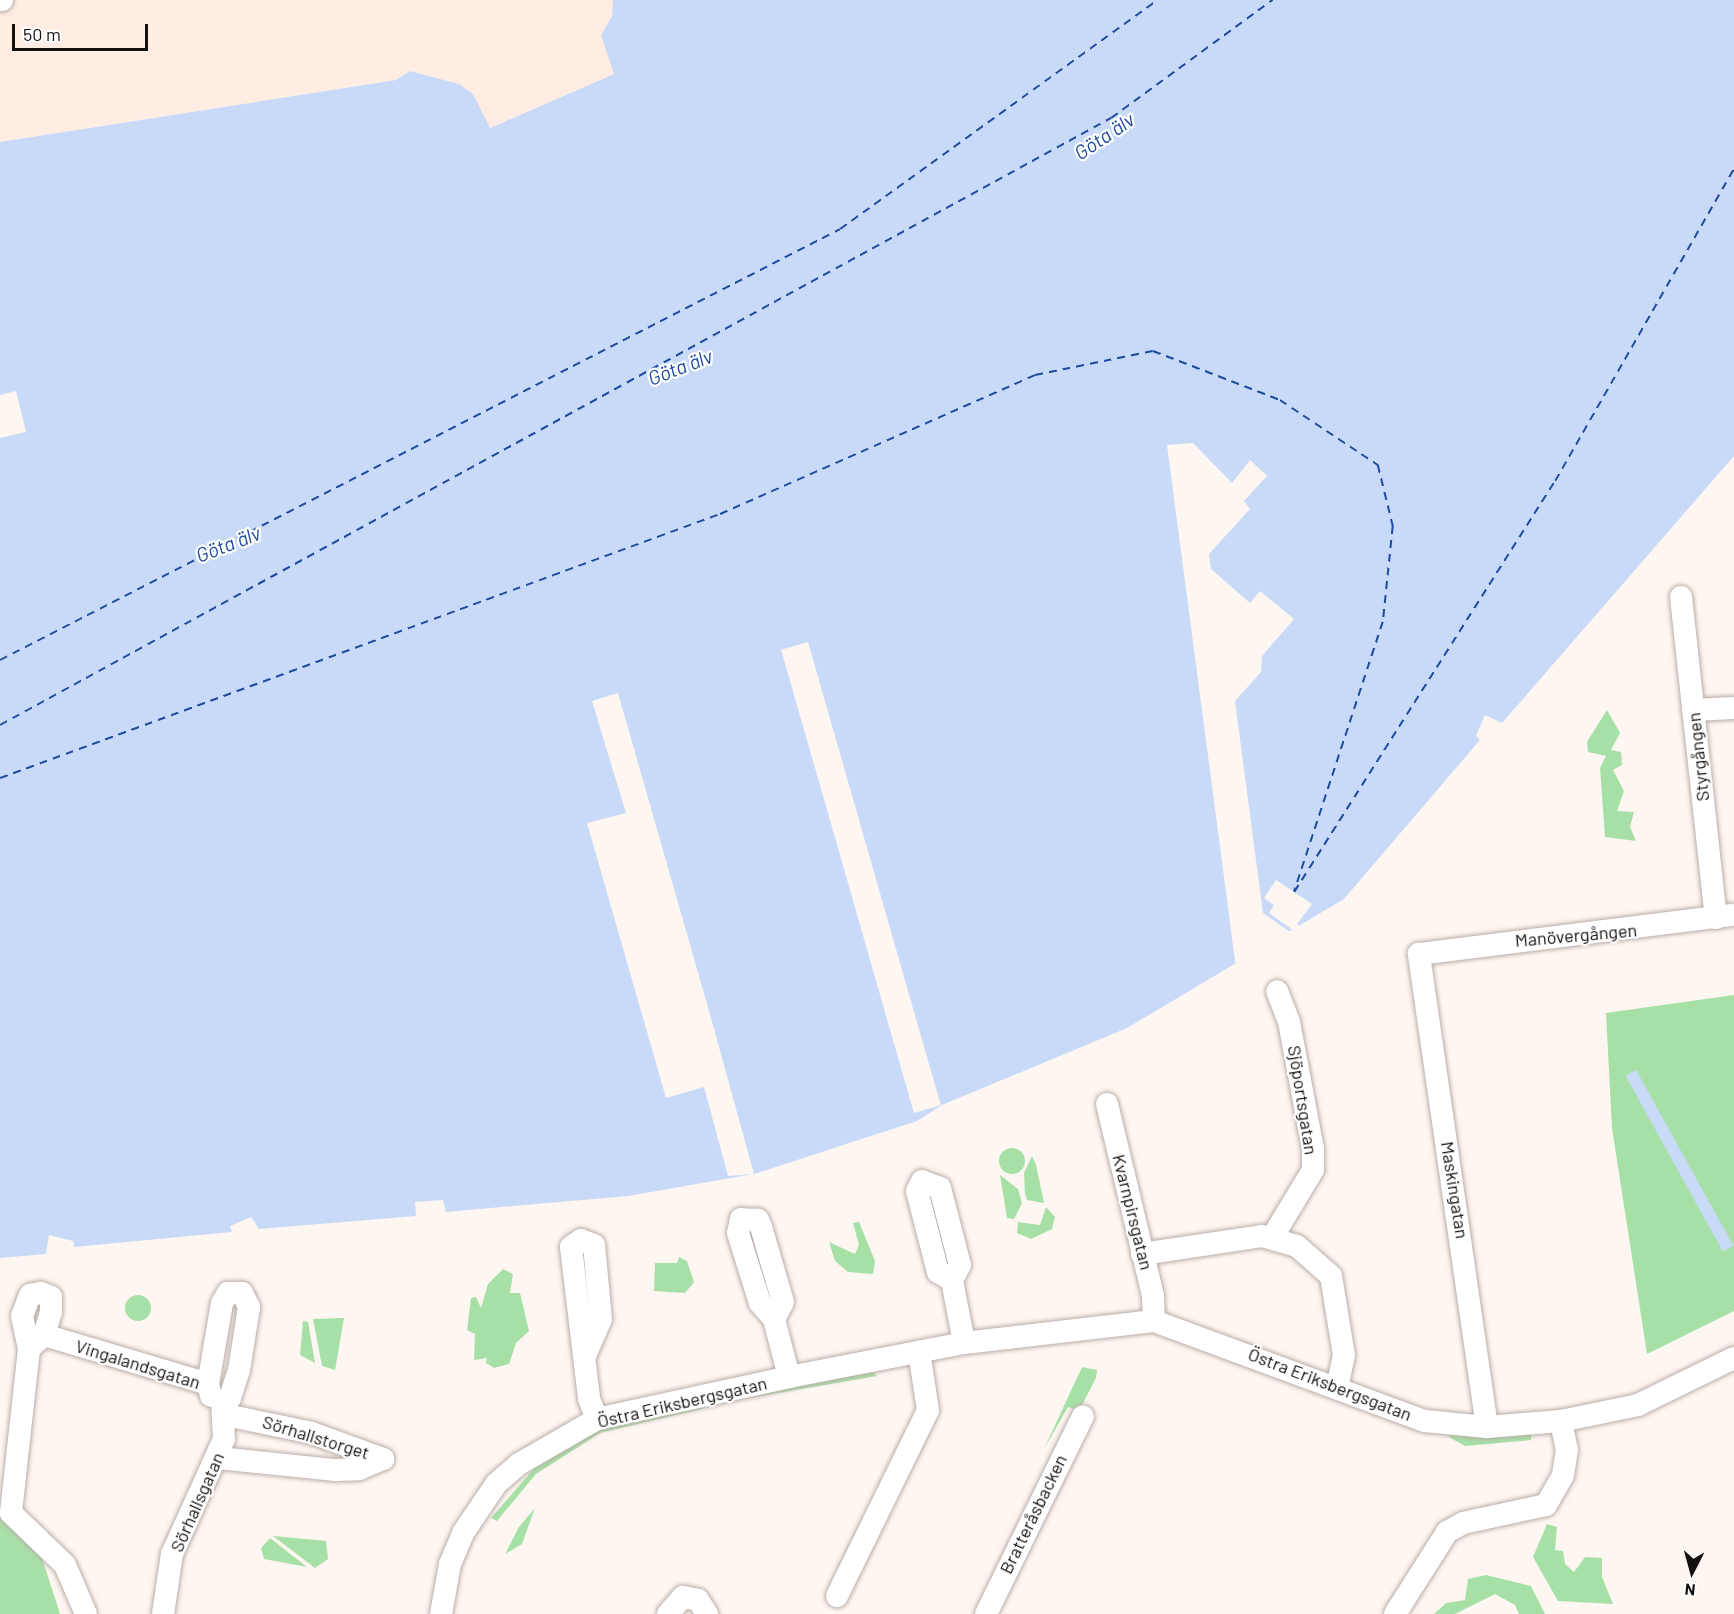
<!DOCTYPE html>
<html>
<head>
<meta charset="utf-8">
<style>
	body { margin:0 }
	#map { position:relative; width:1734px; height:1614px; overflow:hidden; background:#fef6f1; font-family:Barlow,sans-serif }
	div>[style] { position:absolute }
	.built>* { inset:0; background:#ffede3 }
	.green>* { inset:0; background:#a7e0a6 }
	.round { border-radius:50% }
	.water>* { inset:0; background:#c8daf8; transform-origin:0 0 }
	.pier>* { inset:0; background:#fef6f1; transform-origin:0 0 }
	.ferry>* { height:1.5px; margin-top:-0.75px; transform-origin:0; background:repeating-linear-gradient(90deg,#1d4a9f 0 8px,transparent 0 14px) }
	.roads { filter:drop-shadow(0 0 2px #b9aea9) drop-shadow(0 0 2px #b9aea9) }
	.street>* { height:22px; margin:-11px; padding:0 11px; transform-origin:11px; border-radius:11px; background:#fff }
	span { translate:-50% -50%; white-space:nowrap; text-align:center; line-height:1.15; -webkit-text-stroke:4.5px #fff; paint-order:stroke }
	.street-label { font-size:18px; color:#14100e }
	.water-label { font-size:20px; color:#1d4a9f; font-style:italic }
	.north { position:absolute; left:1662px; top:1542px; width:60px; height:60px; -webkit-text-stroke:4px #fff; paint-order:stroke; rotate:186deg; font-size:16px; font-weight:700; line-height:24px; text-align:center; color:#14100e }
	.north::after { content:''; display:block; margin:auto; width:21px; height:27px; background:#14100e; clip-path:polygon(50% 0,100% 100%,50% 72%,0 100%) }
	.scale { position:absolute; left:12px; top:24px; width:136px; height:27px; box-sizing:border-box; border:3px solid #14100e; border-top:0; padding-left:8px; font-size:18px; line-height:21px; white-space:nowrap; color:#14100e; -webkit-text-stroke:4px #fff; paint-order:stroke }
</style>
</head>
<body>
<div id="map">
	<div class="built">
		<i style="clip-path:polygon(0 0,613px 0,612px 16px,601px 35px,615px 74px,489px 128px,473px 94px,459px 84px,410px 71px,396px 80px,0 142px)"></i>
	</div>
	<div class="green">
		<i style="clip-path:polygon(1607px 710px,1620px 733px,1611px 750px,1621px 752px,1622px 765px,1613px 770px,1624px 791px,1617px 811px,1634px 812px,1630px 827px,1636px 841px,1605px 837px,1600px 768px,1606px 756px,1588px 752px,1587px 742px)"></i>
		<i style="clip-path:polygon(1734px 995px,1734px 1311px,1647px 1354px,1612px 1128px,1606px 1013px)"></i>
		<i class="round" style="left:999px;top:1148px;width:26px;height:26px"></i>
		<i style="clip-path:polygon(1032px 1156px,1036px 1165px,1044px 1203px,1027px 1200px,1025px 1194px,1024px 1173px)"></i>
		<i style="clip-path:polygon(1000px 1175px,1018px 1189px,1022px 1203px,1014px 1219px,1007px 1218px)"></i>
		<i style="clip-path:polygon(1046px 1207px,1055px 1217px,1052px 1229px,1031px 1239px,1017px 1233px,1018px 1222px,1040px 1225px)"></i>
		<i style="clip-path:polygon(859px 1222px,875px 1261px,873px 1274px,848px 1272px,835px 1261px,829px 1242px,855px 1254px,859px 1245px,853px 1223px)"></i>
		<i style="clip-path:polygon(679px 1257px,687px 1261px,694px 1282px,685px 1293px,654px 1291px,655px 1263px,677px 1263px)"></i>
		<i style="clip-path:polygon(503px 1269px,513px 1274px,510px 1293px,520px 1293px,529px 1331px,516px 1343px,509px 1364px,494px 1368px,486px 1363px,487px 1358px,474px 1360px,475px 1334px,467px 1330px,471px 1298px,476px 1297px,481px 1308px,488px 1284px)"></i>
		<i class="round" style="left:125px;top:1295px;width:26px;height:26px"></i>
		<i style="clip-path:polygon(344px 1318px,335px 1370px,322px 1366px,313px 1319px)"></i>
		<i style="clip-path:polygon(303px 1321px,308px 1322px,315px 1363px,300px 1355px)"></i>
		<i style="clip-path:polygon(1082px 1367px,1097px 1370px,1096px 1378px,1079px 1411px,1068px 1407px,1044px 1449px)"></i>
		<i style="clip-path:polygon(870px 1369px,877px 1376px,719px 1403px)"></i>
		<i style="clip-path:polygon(704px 1404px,705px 1408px,600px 1433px,536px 1474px,497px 1521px,491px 1518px,537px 1465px,588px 1431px)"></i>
		<i style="clip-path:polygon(1450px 1430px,1532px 1432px,1531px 1440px,1465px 1446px,1449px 1437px)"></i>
		<i style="clip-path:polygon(535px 1508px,522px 1544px,505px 1554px,519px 1527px)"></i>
		<i style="clip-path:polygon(0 1513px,36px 1539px,60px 1614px,0 1614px)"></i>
		<i style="clip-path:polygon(1547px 1524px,1557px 1527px,1555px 1550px,1563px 1551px,1565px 1564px,1574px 1572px,1585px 1557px,1602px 1558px,1602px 1577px,1613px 1604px,1558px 1601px,1533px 1557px)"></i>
		<i style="clip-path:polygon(273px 1536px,326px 1541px,328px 1559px,315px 1568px)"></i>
		<i style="clip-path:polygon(270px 1538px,307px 1567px,264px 1559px,261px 1548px)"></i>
		<i style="clip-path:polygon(1486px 1575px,1531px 1586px,1545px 1614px,1519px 1614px,1515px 1605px,1495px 1594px,1455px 1614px,1434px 1614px,1446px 1603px,1465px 1600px,1468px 1579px)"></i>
	</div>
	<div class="water">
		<i style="clip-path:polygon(613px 0,1734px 0,1734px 456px,1502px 723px,1485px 715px,1476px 736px,1480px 740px,1344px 899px,1127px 1028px,942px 1105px,917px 1121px,754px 1174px,628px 1196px,446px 1212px,443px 1200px,415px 1202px,416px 1216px,259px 1229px,251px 1217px,230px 1226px,232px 1232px,74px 1247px,73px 1241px,49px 1235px,46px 1254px,0 1258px,0 142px,396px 80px,410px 71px,459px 84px,473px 94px,490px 128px,614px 74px,601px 35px,612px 16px)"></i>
		<i style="left:1636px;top:1070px;width:201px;height:12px;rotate:61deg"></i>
	</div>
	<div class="pier">
		<i style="clip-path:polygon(16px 391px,26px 432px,0 438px,0 395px)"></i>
		<i style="clip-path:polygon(1193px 443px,1232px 483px,1250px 460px,1267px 476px,1244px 501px,1250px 509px,1209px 554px,1211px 569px,1250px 603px,1260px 591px,1294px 619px,1262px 656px,1261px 672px,1235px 701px,1263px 913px,1290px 932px,1236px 968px,1167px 445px)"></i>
		<i style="left:808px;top:642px;width:482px;height:28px;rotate:74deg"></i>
		<i style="clip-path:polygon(618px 693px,711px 1018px,754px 1174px,728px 1176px,704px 1087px,666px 1098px,587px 823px,626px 813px,592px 701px)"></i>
		<i style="clip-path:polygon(1276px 880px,1312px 904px,1297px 924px,1301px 927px,1293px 930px,1269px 913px,1274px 905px,1264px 898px)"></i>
	</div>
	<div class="ferry">
		<i style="left:0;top:660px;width:944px;rotate:-27.16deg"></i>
		<i style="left:840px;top:229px;width:391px;rotate:-35.8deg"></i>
		<i style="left:0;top:725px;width:1266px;rotate:-28.65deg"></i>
		<i style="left:1111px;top:118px;width:200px;rotate:-36.2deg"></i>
		<i style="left:0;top:778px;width:767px;rotate:-20.14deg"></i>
		<i style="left:720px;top:514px;width:344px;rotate:-23.8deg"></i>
		<i style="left:1035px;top:375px;width:120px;rotate:-11.5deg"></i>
		<i style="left:1153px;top:351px;width:136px;rotate:21.1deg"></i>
		<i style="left:1280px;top:400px;width:118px;rotate:33.6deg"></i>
		<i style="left:1378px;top:465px;width:63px;rotate:76.2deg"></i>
		<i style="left:1393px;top:526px;width:97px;rotate:95.9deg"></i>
		<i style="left:1383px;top:622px;width:284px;rotate:108.2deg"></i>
		<i style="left:1294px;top:892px;width:487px;rotate:-57.6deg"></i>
		<i style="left:1555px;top:481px;width:360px;rotate:-60.2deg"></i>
	</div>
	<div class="roads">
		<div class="street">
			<i style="left:0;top:0;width:2px"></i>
			<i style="left:1681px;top:597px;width:323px;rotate:83.8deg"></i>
			<i style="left:1693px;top:710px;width:41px;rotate:-2.8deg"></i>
			<i style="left:1107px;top:1104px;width:196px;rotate:76.5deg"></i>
			<i style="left:1153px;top:1295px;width:26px;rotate:88deg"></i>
			<i style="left:1273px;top:1236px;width:77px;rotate:-58.8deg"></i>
			<i style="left:1313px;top:1170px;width:21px;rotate:-90deg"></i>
			<i style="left:1313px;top:1149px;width:129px;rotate:-100.7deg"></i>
			<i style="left:1289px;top:1022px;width:33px;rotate:-111deg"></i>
			<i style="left:1142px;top:1254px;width:121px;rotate:-8.5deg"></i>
			<i style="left:1262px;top:1236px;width:36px;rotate:16deg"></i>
			<i style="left:1297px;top:1246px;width:45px;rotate:41.4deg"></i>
			<i style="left:1331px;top:1276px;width:80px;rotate:80.7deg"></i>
			<i style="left:1344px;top:1355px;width:33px;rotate:102deg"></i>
			<i style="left:952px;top:1280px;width:17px;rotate:-62deg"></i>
			<i style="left:960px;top:1265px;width:80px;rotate:-104.6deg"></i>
			<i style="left:940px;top:1188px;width:19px;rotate:-159deg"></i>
			<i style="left:922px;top:1181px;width:11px;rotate:117deg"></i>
			<i style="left:917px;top:1191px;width:84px;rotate:75.5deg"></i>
			<i style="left:938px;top:1272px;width:16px;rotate:30deg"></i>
			<i style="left:952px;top:1280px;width:64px;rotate:79.2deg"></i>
			<i style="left:774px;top:1319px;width:19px;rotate:-62deg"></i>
			<i style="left:783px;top:1302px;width:78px;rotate:-106.3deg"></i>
			<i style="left:761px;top:1227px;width:8px;rotate:-113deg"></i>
			<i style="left:758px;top:1220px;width:17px;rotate:-177deg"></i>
			<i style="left:741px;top:1219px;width:14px;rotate:102deg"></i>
			<i style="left:738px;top:1233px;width:73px;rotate:72.6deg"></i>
			<i style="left:760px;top:1303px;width:21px;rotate:49deg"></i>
			<i style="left:774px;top:1319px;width:60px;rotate:75.5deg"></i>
			<i style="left:44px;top:1335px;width:171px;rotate:16.6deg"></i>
			<i style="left:208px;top:1384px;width:12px;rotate:76deg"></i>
			<i style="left:29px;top:1349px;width:21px;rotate:-43deg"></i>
			<i style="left:44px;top:1335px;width:24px;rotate:-73deg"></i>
			<i style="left:51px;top:1312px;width:15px;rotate:-90deg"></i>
			<i style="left:51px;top:1297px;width:11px;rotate:-158deg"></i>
			<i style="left:41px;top:1293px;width:11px;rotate:170deg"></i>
			<i style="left:30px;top:1295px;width:22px;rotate:111deg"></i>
			<i style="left:22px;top:1316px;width:34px;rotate:78deg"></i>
			<i style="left:29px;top:1349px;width:165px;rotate:96.3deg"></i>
			<i style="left:11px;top:1513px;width:75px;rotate:43.9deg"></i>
			<i style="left:65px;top:1565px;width:53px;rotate:66.8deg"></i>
			<i style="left:585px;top:1356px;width:40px;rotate:-66.6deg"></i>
			<i style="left:601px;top:1319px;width:74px;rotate:-95.4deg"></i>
			<i style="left:594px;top:1245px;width:14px;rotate:-159deg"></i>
			<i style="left:581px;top:1240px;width:12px;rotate:145deg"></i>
			<i style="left:571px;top:1247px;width:153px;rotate:83.2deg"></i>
			<i style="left:589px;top:1399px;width:22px;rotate:68deg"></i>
			<i style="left:208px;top:1384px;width:82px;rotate:-80.2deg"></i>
			<i style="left:222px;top:1303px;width:12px;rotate:-59deg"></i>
			<i style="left:228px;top:1293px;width:14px"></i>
			<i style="left:242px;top:1293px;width:16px;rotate:63deg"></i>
			<i style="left:249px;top:1307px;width:64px;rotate:99deg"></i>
			<i style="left:239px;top:1370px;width:29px;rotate:108deg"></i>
			<i style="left:230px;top:1398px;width:9px;rotate:148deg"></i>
			<i style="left:226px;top:1415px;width:88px;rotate:11.8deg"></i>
			<i style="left:312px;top:1433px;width:76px;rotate:20.1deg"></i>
			<i style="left:1487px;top:1427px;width:478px;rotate:-98.2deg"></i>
			<i style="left:1419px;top:954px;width:317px;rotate:-7.1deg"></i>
			<i style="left:218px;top:1458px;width:118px;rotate:5.9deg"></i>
			<i style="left:335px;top:1470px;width:24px;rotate:-2deg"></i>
			<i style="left:359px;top:1469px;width:26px;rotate:-23deg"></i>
			<i style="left:837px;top:1596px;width:207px;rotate:-63.9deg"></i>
			<i style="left:928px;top:1410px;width:59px;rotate:-98.8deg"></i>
			<i style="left:163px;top:1614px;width:61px;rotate:-81.5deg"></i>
			<i style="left:172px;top:1554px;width:126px;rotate:-65.7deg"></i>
			<i style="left:224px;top:1439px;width:36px;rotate:-93deg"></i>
			<i style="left:441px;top:1614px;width:51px;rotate:-79.8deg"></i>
			<i style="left:450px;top:1564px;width:34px;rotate:-67deg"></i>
			<i style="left:463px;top:1533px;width:59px;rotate:-56deg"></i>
			<i style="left:496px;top:1484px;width:30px;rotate:-41deg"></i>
			<i style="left:519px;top:1464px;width:90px;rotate:-30deg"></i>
			<i style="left:597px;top:1419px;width:197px;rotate:-12.3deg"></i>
			<i style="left:789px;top:1377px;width:178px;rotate:-11deg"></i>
			<i style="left:964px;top:1343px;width:191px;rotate:-6.6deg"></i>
			<i style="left:1154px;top:1321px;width:289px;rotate:20.3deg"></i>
			<i style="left:1425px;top:1421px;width:62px;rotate:5.5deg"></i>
			<i style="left:1487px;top:1427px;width:74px;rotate:-4.6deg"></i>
			<i style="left:1561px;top:1421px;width:79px;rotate:-11.7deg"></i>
			<i style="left:1638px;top:1405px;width:107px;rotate:-26.1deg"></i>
			<i style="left:668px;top:1614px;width:23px;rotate:-49deg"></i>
			<i style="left:683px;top:1597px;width:15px;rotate:11deg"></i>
			<i style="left:698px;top:1600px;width:17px;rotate:57deg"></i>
			<i style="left:986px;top:1614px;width:220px;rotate:-63.9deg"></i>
			<i style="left:1395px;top:1614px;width:97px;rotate:-57.6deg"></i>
			<i style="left:1447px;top:1532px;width:18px;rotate:-29deg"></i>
			<i style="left:1463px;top:1523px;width:85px;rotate:-12.2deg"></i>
			<i style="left:1546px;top:1505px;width:34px;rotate:-60deg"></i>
			<i style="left:1563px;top:1475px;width:25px;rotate:-81deg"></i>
			<i style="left:1567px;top:1450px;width:30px;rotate:-102deg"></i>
		</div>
	</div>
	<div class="street-label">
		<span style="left:1698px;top:757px;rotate:-96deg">Styrgången</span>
		<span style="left:1576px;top:935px;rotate:-5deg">Manövergången</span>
		<span style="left:1303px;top:1100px;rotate:81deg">Sjöportsgatan</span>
		<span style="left:1455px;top:1190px;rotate:81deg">Maskingatan</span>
		<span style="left:1133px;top:1212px;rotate:76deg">Kvarnpirsgatan</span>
		<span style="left:138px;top:1364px;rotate:17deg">Vingalandsgatan</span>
		<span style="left:1330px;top:1384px;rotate:21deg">Östra Eriksbergsgatan</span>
		<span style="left:682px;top:1402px;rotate:-13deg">Östra Eriksbergsgatan</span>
		<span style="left:316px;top:1437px;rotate:17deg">Sörhallstorget</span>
		<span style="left:197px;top:1502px;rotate:-66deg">Sörhallsgatan</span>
		<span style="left:1033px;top:1514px;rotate:-64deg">Bratteråsbacken</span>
	</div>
	<div class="water-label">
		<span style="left:1104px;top:136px;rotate:-34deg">Göta älv</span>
		<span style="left:680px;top:367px;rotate:-21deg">Göta älv</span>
		<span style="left:228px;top:544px;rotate:-21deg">Göta älv</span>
	</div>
	<div class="north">N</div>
	<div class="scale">50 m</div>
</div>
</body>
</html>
